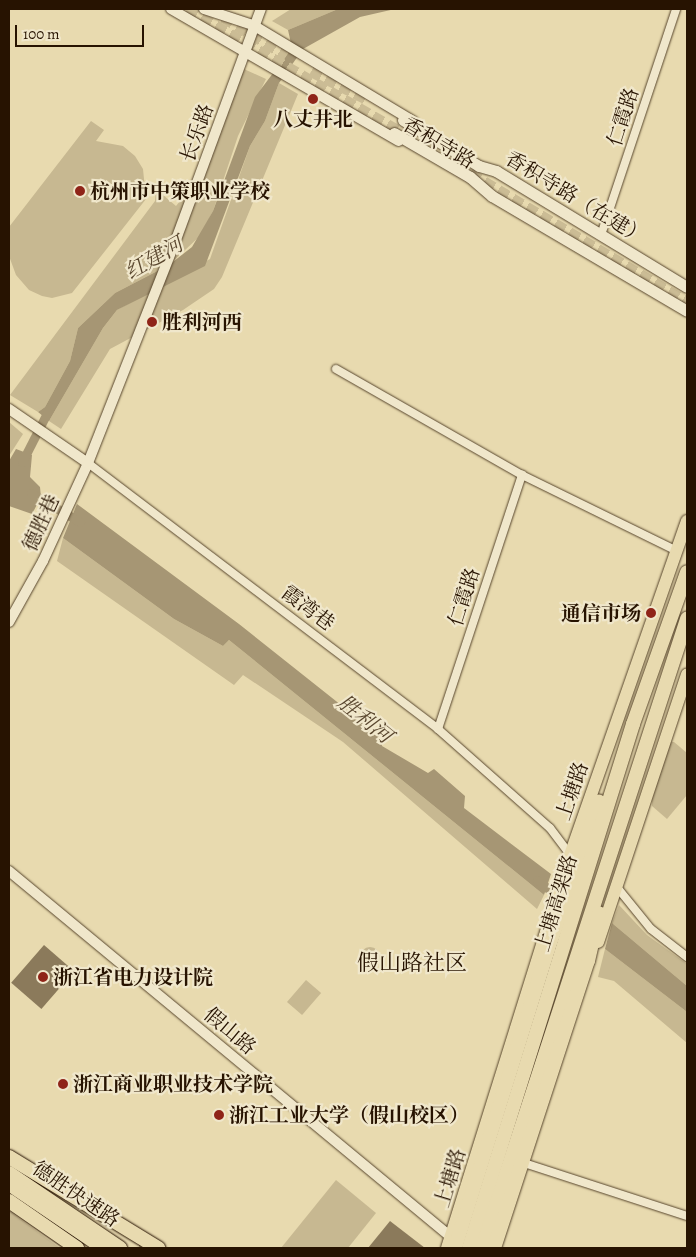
<!DOCTYPE html>
<html>
<head>
<meta charset="utf-8">
<style>
	body { margin:0 }
	#map { position:relative; width:696px; height:1257px; overflow:hidden; background:#e8daaf; font-family:Alegreya,"Noto Serif SC",serif }
	div>[style] { position:absolute }
	.green>* { inset:0; background:#c7b891; transform-origin:0 0 }
	.round { border-radius:50% }
	.water>* { inset:0; background:#a69674 }
	.canal>* { height:9px; margin:-4.5px; padding:0 4.5px; transform-origin:4.5px; border-radius:4.5px; background:#a69674 }
	.building>* { inset:0; background:#8b7a5b; transform-origin:0 0 }
	.secondary-tunnel>* { height:11px; margin-top:-5.5px; transform-origin:0; background:repeating-linear-gradient(90deg,#cbbc95 0 11px,transparent 0 16.5px) }
	.roads { filter:drop-shadow(0 0 1px #57452c) drop-shadow(0 0 1px #57452c) }
	.minor>* { height:8px; margin:-4px; padding:0 4px; transform-origin:4px; border-radius:4px; background:#f0e7cb }
	.tertiary>* { height:10px; margin:-5px; padding:0 5px; transform-origin:5px; border-radius:5px; background:#f0e7cb }
	.secondary>* { height:11px; margin:-5.5px; padding:0 5.5px; transform-origin:5.5px; border-radius:5.5px; background:#f0e7cb }
	.primary>* { height:12px; margin:-6px; padding:0 6px; transform-origin:6px; border-radius:6px; background:#e8daaf }
	.trunk>* { height:14px; margin:-7px; padding:0 7px; transform-origin:7px; border-radius:7px; background:#e8daaf }
	.bridges { filter:drop-shadow(0 0 1px #271301) drop-shadow(0 0 1px #271301) }
	.trunk-bridge>* { height:14px; margin:-7px; padding:0 7px; transform-origin:7px; border-radius:7px; background:#e8daaf }
	.dots>* { width:14px; height:14px; translate:-50% -50%; box-sizing:border-box; border:2px solid #f0e7cb; border-radius:50% }
	span { translate:-50% -50%; white-space:nowrap; text-align:center; line-height:1.15; -webkit-text-stroke:4.5px #f0e7cb; paint-order:stroke }
	.street-label { font-size:20px; color:#271301 }
	.poi-label { font-size:20px; color:#271301; font-weight:700 }
	.left { translate:0 -50%; text-align:left }
	.right { translate:-100% -50%; text-align:right }
	.water-label { font-size:21px; color:#5a472f; font-style:italic }
	.quarter-label { font-size:22px; color:#271301 }
	.frame { position:absolute; inset:0; border:10px solid #271301; pointer-events:none }
	.scale { position:absolute; left:15px; top:25px; width:129px; height:22px; box-sizing:border-box; border:2px solid #271301; border-top:0; padding-left:6px; font-size:15px; line-height:18px; white-space:nowrap; color:#271301; -webkit-text-stroke:4px #f0e7cb; paint-order:stroke }
</style>
</head>
<body>
<div id="map">
	<div class="green">
		<i style="clip-path:polygon(291px 9px,338px 9px,288px 30px,272px 21px)"></i>
		<i style="clip-path:polygon(235px 65px,266px 79px,238px 136px,213px 211px,200px 236px,169px 265px,115px 293px,78px 328px,70px 361px,45px 407px,38px 412px,10px 395px,155px 201px,156px 189px,176px 206px,199px 178px)"></i>
		<i style="clip-path:polygon(279px 83px,298px 94px,222px 277px,214px 289px,183px 310px,110px 349px,61px 429px,49px 421px,103px 328px,117px 310px,210px 259px,250px 146px,265px 121px)"></i>
		<i style="clip-path:polygon(91px 121px,104px 130px,96px 141px,123px 146px,135px 156px,143px 169px,146px 199px,72px 293px,52px 298px,42px 296px,29px 290px,16px 275px,9px 256px,9px 227px)"></i>
		<i style="clip-path:polygon(9px 422px,23px 434px,9px 456px)"></i>
		<i style="clip-path:polygon(63px 538px,174px 619px,223px 646px,229px 640px,544px 895px,537px 909px,343px 742px,243px 675px,234px 685px,57px 561px)"></i>
		<i style="clip-path:polygon(670px 742px,674px 742px,687px 753px,687px 795px,667px 819px,652px 806px,652px 799px)"></i>
		<i style="clip-path:polygon(619px 905px,647px 935px,687px 964px,687px 986px,612px 923px)"></i>
		<i class="round" style="left:360px;top:947px;width:20px;height:20px"></i>
		<i style="clip-path:polygon(605px 949px,687px 1012px,687px 1043px,614px 981px,598px 977px)"></i>
		<i style="left:306px;top:980px;width:20px;height:29px;rotate:41deg"></i>
		<i style="clip-path:polygon(336px 1180px,376px 1213px,348px 1248px,281px 1248px)"></i>
		<i style="clip-path:polygon(9px 1211px,60px 1248px,9px 1248px)"></i>
	</div>
	<div class="water">
		<i style="clip-path:polygon(338px 9px,395px 9px,360px 17px,303px 49px,279px 83px,265px 121px,250px 146px,205px 266px,117px 310px,103px 328px,49px 421px,38px 412px,45px 407px,70px 361px,78px 328px,115px 293px,169px 265px,192px 247px,213px 211px,255px 97px,292px 48px,288px 30px)"></i>
		<i style="clip-path:polygon(16px 449px,32px 455px,30px 477px,40px 487px,41px 497px,32px 514px,9px 506px,9px 461px)"></i>
		<i style="clip-path:polygon(77px 504px,239px 624px,380px 736px,382px 746px,428px 773px,434px 769px,465px 796px,464px 808px,551px 874px,544px 895px,229px 640px,223px 646px,174px 619px,63px 538px)"></i>
		<i style="clip-path:polygon(612px 923px,687px 986px,687px 1012px,605px 949px)"></i>
	</div>
	<div class="canal">
		<i style="left:22px;top:462px;width:62px;rotate:-63deg"></i>
		<i style="left:31px;top:493px;width:57px;rotate:30.6deg"></i>
		<i style="left:537px;top:880px;width:29px;rotate:38deg"></i>
	</div>
	<div class="building">
		<i style="left:44px;top:945px;width:40px;height:50px;rotate:41deg"></i>
		<i style="clip-path:polygon(390px 1221px,425px 1248px,368px 1248px)"></i>
	</div>
	<div class="secondary-tunnel">
		<i style="left:187px;top:9px;width:253px;rotate:29.9deg"></i>
		<i style="left:223px;top:17px;width:74px;rotate:31.1deg"></i>
		<i style="left:311px;top:71px;width:65px;rotate:26.6deg"></i>
		<i style="left:470px;top:173px;width:252px;rotate:30.7deg"></i>
	</div>
	<div class="roads">
		<div class="minor">
			<i style="left:601px;top:235px;width:238px;rotate:-71.6deg"></i>
			<i style="left:336px;top:369px;width:214px;rotate:29.7deg"></i>
			<i style="left:522px;top:475px;width:173px;rotate:26.1deg"></i>
			<i style="left:88px;top:463px;width:440px;rotate:37.2deg"></i>
			<i style="left:438px;top:729px;width:149px;rotate:41.5deg"></i>
			<i style="left:550px;top:828px;width:34px;rotate:53deg"></i>
			<i style="left:438px;top:729px;width:268px;rotate:-71.7deg"></i>
			<i style="left:616px;top:886px;width:55px;rotate:50.9deg"></i>
			<i style="left:651px;top:929px;width:46px;rotate:37.9deg"></i>
			<i style="left:524px;top:1163px;width:171px;rotate:18deg"></i>
		</div>
		<div class="tertiary">
			<i style="left:171px;top:9px;width:263px;rotate:30.1deg"></i>
			<i style="left:204px;top:9px;width:52px;rotate:18.1deg"></i>
			<i style="left:253px;top:25px;width:187px;rotate:31deg"></i>
			<i style="left:9px;top:409px;width:96px;rotate:34.4deg"></i>
			<i style="left:9px;top:622px;width:70px;rotate:-60.9deg"></i>
			<i style="left:43px;top:561px;width:108px;rotate:-65.3deg"></i>
			<i style="left:88px;top:463px;width:234px;rotate:-68.5deg"></i>
			<i style="left:174px;top:245px;width:252px;rotate:-69.8deg"></i>
			<i style="left:9px;top:871px;width:574px;rotate:39.63deg"></i>
		</div>
		<div class="secondary">
			<i style="left:403px;top:120px;width:89px;rotate:31.2deg"></i>
			<i style="left:479px;top:166px;width:18px;rotate:16deg"></i>
			<i style="left:496px;top:171px;width:223px;rotate:31.3deg"></i>
			<i style="left:394px;top:133px;width:88px;rotate:30.1deg"></i>
			<i style="left:470px;top:177px;width:29px;rotate:41deg"></i>
			<i style="left:492px;top:196px;width:226px;rotate:30.5deg"></i>
		</div>
		<div class="primary">
			<i style="left:598px;top:942px;width:282px;rotate:-71.6deg"></i>
			<i style="left:10px;top:1165px;width:149px;rotate:33.8deg"></i>
			<i style="left:69px;top:1234px;width:24px;rotate:35deg"></i>
			<i style="left:447px;top:1248px;width:412px;rotate:-72.6deg"></i>
			<i style="left:570px;top:855px;width:354px;rotate:-70.7deg"></i>
		</div>
		<div class="trunk">
			<i style="left:455px;top:1248px;width:313px;rotate:-72.7deg"></i>
			<i style="left:548px;top:949px;width:156px;rotate:-70.9deg"></i>
			<i style="left:469px;top:1248px;width:549px;rotate:-72.62deg"></i>
			<i style="left:633px;top:724px;width:161px;rotate:-70.4deg"></i>
			<i style="left:482px;top:1248px;width:662px;rotate:-71.95deg"></i>
			<i style="left:494px;top:1248px;width:302px;rotate:-71.9deg"></i>
			<i style="left:588px;top:961px;width:49px;rotate:-77.1deg"></i>
		</div>
	</div>
	<div class="bridges">
		<div class="trunk-bridge">
			<i style="left:9px;top:1157px;width:175px;rotate:31.4deg"></i>
			<i style="left:9px;top:1173px;width:134px;rotate:34deg"></i>
			<i style="left:9px;top:1184px;width:114px;rotate:34.2deg"></i>
			<i style="left:9px;top:1201px;width:83px;rotate:34.7deg"></i>
		</div>
	</div>
	<div class="dots">
		<i style="left:313px;top:99px;background:#8f2418"></i>
		<i style="left:80px;top:191px;background:#8f2418"></i>
		<i style="left:152px;top:322px;background:#8f2418"></i>
		<i style="left:651px;top:613px;background:#8f2418"></i>
		<i style="left:43px;top:977px;background:#8f2418"></i>
		<i style="left:63px;top:1084px;background:#8f2418"></i>
		<i style="left:219px;top:1115px;background:#8f2418"></i>
	</div>
	<div class="street-label">
		<span style="left:623px;top:117px;rotate:-72deg">仁霞路</span>
		<span style="left:197px;top:133px;rotate:-70deg">长乐路</span>
		<span style="left:439px;top:143px;rotate:31deg">香积寺路</span>
		<span style="left:576px;top:198px;rotate:31deg">香积寺路（在建）</span>
		<span style="left:41px;top:523px;rotate:-65deg">德胜巷</span>
		<span style="left:464px;top:597px;rotate:-72deg">仁霞路</span>
		<span style="left:308px;top:608px;rotate:37deg">霞湾巷</span>
		<span style="left:572px;top:791px;rotate:-71deg">上塘路</span>
		<span style="left:556px;top:903px;rotate:-73deg">上塘高架路</span>
		<span style="left:230px;top:1031px;rotate:40deg">假山路</span>
		<span style="left:450px;top:1178px;rotate:-73deg">上塘路</span>
		<span style="left:76px;top:1194px;rotate:34deg">德胜快速路</span>
	</div>
	<div class="poi-label">
		<span style="left:313px;top:119px">八丈井北</span>
		<span class="left" style="left:90px;top:191px">杭州市中策职业学校</span>
		<span class="left" style="left:162px;top:322px">胜利河西</span>
		<span class="right" style="left:641px;top:613px">通信市场</span>
		<span class="left" style="left:53px;top:977px">浙江省电力设计院</span>
		<span class="left" style="left:73px;top:1084px">浙江商业职业技术学院</span>
		<span class="left" style="left:229px;top:1115px">浙江工业大学（假山校区）</span>
	</div>
	<div class="water-label">
		<span style="left:154px;top:258px;rotate:-30deg">红建河</span>
		<span style="left:365px;top:719px;rotate:39deg">胜利河</span>
	</div>
	<div class="quarter-label">
		<span style="left:412px;top:964px">假山路社区</span>
	</div>
	<div class="frame"></div>
	<div class="scale">100 m</div>
</div>
</body>
</html>
